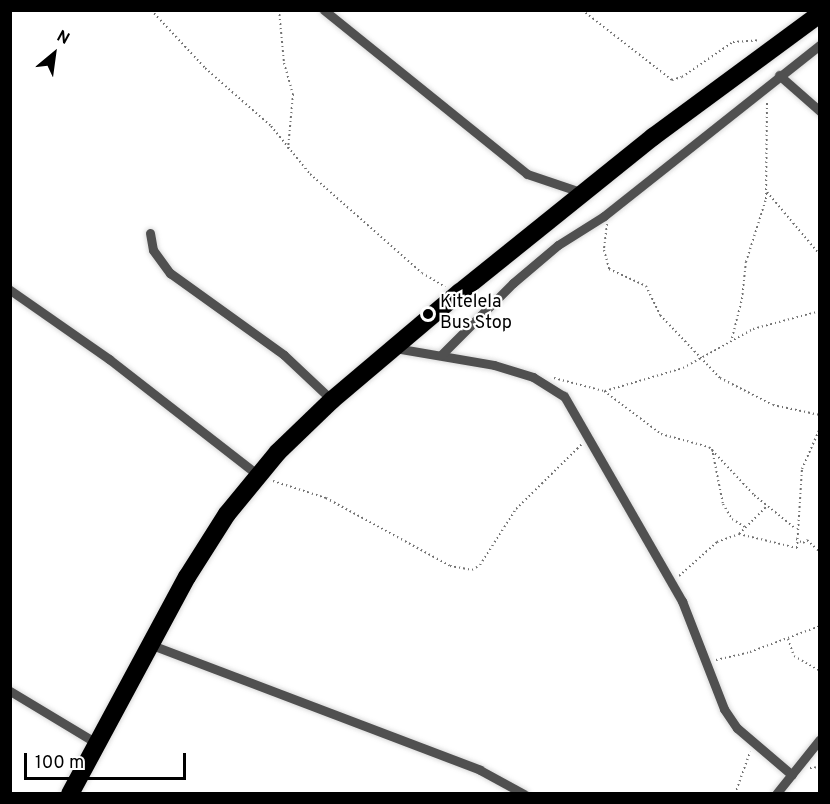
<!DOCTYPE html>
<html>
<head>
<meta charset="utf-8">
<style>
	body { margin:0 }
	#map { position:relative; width:830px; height:804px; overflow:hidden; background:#fff; font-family:Overpass,sans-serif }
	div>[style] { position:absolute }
	.path>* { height:2px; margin-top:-1px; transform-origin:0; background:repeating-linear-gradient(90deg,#727272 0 1.5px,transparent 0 4.5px) }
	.roads { filter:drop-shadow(0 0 2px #dbdbdb) drop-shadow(0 0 2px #dbdbdb) }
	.street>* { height:9px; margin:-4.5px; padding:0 4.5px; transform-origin:4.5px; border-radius:4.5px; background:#505050 }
	.highway>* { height:18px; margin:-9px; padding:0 9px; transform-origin:9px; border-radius:9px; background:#000 }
	.dots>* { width:16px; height:16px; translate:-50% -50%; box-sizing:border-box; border:3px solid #fff; border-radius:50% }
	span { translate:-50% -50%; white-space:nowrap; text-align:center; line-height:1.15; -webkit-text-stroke:4.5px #fff; paint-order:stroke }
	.poi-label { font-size:18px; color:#000 }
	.left { translate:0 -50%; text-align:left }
	.frame { position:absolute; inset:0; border:12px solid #000; pointer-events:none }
	.north { position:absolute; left:24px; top:24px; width:60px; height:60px; -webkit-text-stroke:4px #fff; paint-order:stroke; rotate:29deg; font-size:16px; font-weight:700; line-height:24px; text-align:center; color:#000 }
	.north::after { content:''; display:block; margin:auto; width:21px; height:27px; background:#000; clip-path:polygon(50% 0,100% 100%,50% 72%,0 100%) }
	.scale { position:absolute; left:24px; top:753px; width:162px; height:27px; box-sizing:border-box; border:3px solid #000; border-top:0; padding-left:8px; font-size:18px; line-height:21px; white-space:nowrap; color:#000; -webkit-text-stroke:4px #fff; paint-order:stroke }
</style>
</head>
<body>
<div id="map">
	<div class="path">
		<i style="left:151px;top:10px;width:79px;rotate:47deg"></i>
		<i style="left:205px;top:68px;width:88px;rotate:41.3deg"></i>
		<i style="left:271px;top:126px;width:62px;rotate:50.9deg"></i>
		<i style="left:310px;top:174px;width:149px;rotate:41.5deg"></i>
		<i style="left:422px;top:273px;width:27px;rotate:31deg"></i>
		<i style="left:279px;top:10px;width:53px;rotate:84.6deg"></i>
		<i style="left:284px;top:63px;width:32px;rotate:74deg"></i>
		<i style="left:293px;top:94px;width:55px;rotate:95.2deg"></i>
		<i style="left:582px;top:10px;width:114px;rotate:37.9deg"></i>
		<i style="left:672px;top:80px;width:10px;rotate:-17deg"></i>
		<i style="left:682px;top:77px;width:62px;rotate:-34.5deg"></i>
		<i style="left:733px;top:42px;width:26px;rotate:-4deg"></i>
		<i style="left:767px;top:192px;width:82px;rotate:49.9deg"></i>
		<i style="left:607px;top:224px;width:26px;rotate:97deg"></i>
		<i style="left:604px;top:250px;width:20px;rotate:75deg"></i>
		<i style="left:609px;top:269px;width:41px;rotate:24.7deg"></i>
		<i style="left:646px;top:286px;width:32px;rotate:64deg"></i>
		<i style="left:660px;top:315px;width:87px;rotate:46.4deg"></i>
		<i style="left:720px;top:378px;width:59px;rotate:27deg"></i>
		<i style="left:773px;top:405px;width:48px;rotate:12deg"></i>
		<i style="left:732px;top:338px;width:40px;rotate:-75.6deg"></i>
		<i style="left:742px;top:299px;width:37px;rotate:-84deg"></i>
		<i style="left:746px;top:262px;width:66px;rotate:-72.4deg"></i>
		<i style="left:766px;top:199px;width:99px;rotate:-89.4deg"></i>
		<i style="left:554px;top:378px;width:52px;rotate:14.6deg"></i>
		<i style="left:604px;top:391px;width:71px;rotate:37deg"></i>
		<i style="left:661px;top:434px;width:50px;rotate:15.2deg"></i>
		<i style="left:709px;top:447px;width:66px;rotate:46.8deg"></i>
		<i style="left:754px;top:495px;width:54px;rotate:39deg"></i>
		<i style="left:605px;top:391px;width:81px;rotate:-16.4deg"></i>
		<i style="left:683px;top:368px;width:80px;rotate:-29.1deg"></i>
		<i style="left:753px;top:329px;width:69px;rotate:-15deg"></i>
		<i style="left:712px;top:449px;width:56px;rotate:78.7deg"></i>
		<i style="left:723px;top:504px;width:17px;rotate:59deg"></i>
		<i style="left:732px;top:519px;width:15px;rotate:32deg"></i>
		<i style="left:273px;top:481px;width:56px;rotate:17.8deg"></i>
		<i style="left:326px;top:498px;width:141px;rotate:28.7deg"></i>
		<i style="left:450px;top:566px;width:22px;rotate:10deg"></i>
		<i style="left:472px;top:570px;width:9px;rotate:-32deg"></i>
		<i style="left:480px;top:565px;width:67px;rotate:-57.3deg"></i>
		<i style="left:516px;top:509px;width:93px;rotate:-44.6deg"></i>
		<i style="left:739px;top:534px;width:60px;rotate:13.6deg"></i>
		<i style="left:797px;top:548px;width:79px;rotate:-86.4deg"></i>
		<i style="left:802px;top:469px;width:45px;rotate:-66.3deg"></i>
		<i style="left:796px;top:539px;width:8px;rotate:30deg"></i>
		<i style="left:803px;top:543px;width:5px;rotate:-37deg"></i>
		<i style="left:807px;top:540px;width:18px;rotate:43deg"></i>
		<i style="left:679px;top:576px;width:51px;rotate:-41.8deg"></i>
		<i style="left:717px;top:542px;width:23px;rotate:-20deg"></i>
		<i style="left:739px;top:534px;width:40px;rotate:-45deg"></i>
		<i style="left:788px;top:639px;width:18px;rotate:71deg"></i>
		<i style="left:794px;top:656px;width:30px;rotate:30deg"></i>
		<i style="left:716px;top:660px;width:35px;rotate:-13deg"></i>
		<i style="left:750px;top:652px;width:75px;rotate:-20.4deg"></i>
		<i style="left:810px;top:768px;width:10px;rotate:-6deg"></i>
		<i style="left:735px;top:794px;width:45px;rotate:-70.3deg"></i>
	</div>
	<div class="roads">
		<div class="street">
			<i style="left:324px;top:10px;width:261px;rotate:38.9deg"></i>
			<i style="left:527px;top:174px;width:59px;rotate:18.7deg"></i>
			<i style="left:779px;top:75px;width:55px;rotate:41.3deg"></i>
			<i style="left:150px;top:233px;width:17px;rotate:80deg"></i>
			<i style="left:153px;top:250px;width:29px;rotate:54deg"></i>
			<i style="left:170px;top:273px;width:140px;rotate:35.7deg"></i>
			<i style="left:284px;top:355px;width:66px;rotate:43.2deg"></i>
			<i style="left:10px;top:290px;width:121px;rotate:34.9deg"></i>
			<i style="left:109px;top:359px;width:189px;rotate:37.9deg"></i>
			<i style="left:395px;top:348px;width:100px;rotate:9.7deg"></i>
			<i style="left:494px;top:365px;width:41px;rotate:17.1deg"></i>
			<i style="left:533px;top:377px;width:36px;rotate:32deg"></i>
			<i style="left:564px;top:396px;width:237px;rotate:60.1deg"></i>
			<i style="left:682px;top:601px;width:116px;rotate:68.7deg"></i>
			<i style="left:724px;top:709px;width:23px;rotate:56deg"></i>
			<i style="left:737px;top:728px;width:72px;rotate:40.5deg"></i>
			<i style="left:441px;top:355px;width:102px;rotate:-45deg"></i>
			<i style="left:513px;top:283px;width:59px;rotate:-40.2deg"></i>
			<i style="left:558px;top:245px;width:54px;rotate:-32.2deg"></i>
			<i style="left:604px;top:216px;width:275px;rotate:-38.4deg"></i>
			<i style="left:149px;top:644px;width:354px;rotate:20.8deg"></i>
			<i style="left:480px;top:770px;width:50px;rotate:28.6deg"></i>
			<i style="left:10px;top:691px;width:103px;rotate:31.1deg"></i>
			<i style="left:776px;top:794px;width:70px;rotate:-51.3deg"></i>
		</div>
		<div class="highway">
			<i style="left:70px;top:794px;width:247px;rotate:-61.7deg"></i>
			<i style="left:187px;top:577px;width:75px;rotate:-57.6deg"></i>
			<i style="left:227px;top:514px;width:80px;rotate:-50.6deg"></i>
			<i style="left:278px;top:452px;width:75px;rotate:-43.9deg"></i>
			<i style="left:332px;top:400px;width:167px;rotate:-40.2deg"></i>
			<i style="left:460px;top:292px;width:248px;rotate:-38.8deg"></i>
			<i style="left:653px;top:137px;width:207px;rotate:-36.4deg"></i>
		</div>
	</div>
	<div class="dots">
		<i style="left:428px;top:314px;background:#000"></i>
	</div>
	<div class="poi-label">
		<span class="left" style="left:440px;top:314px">Kitelela<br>Bus Stop</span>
	</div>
	<div class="frame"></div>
	<div class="north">N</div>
	<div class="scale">100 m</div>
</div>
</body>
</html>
